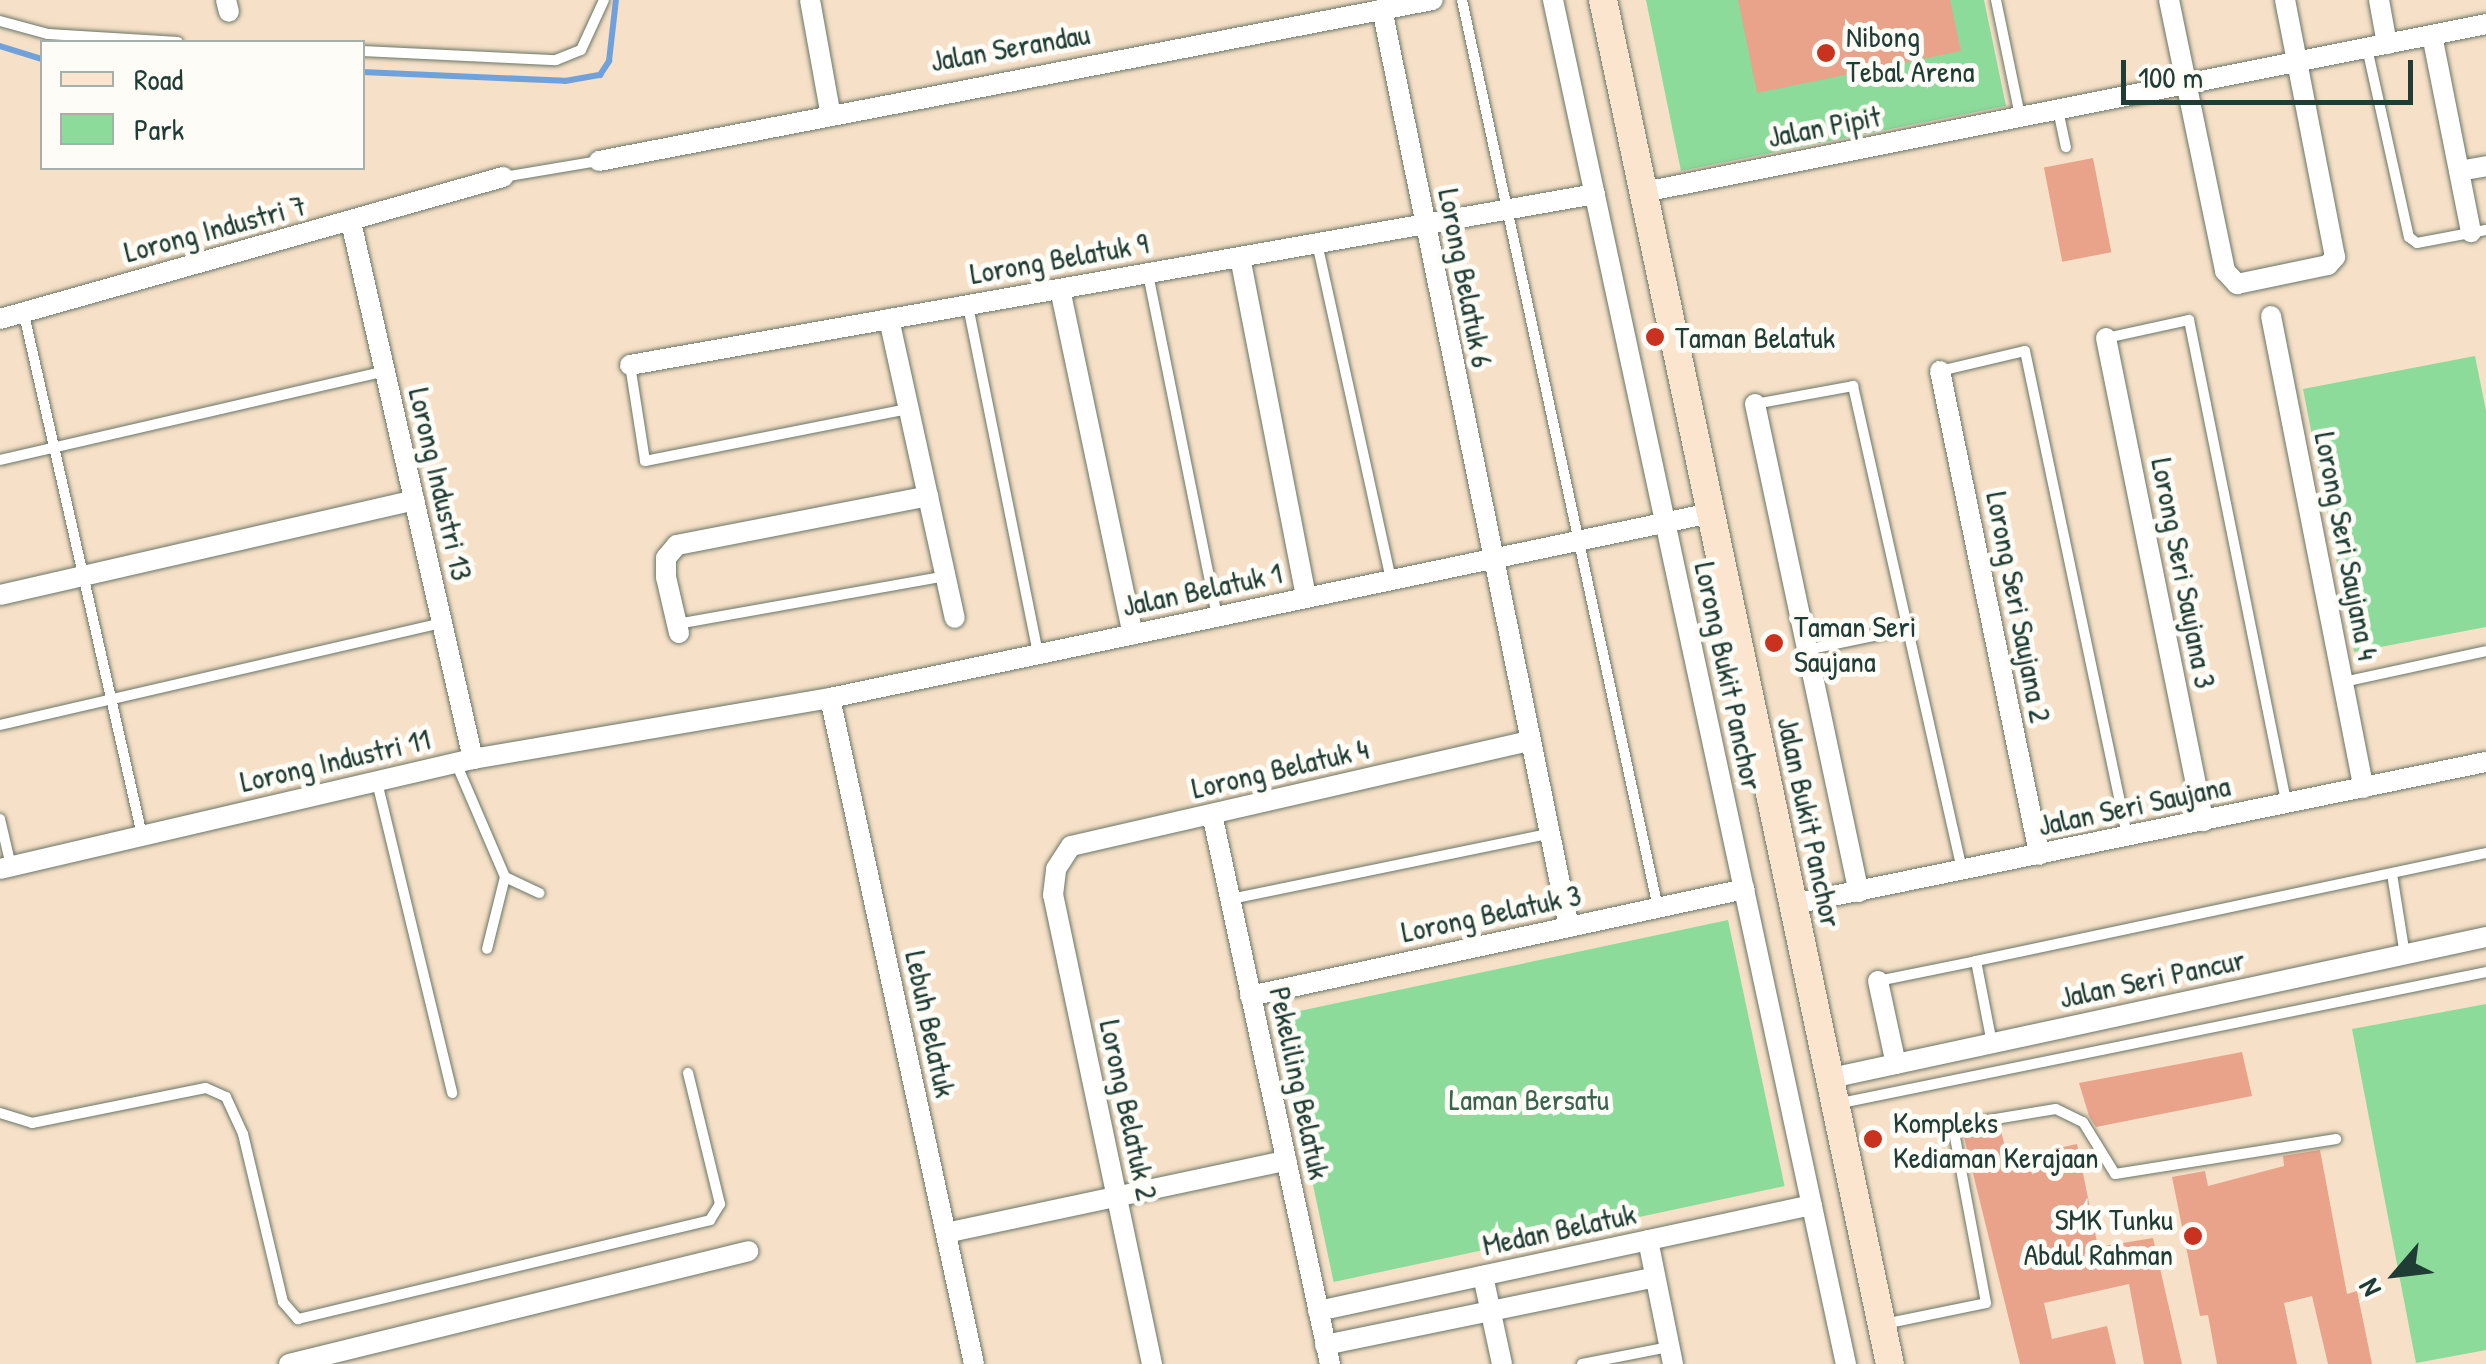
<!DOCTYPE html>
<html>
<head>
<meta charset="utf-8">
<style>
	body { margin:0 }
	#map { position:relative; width:2486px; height:1364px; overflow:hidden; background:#f6e0c7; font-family:"Patrick Hand",sans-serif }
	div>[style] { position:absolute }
	.green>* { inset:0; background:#8cdb9a; transform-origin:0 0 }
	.stream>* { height:6px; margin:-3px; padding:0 3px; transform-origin:3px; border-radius:3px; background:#71a1db }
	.building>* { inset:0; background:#e9a38a; transform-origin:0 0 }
	.roads { filter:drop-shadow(0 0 2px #6a7667) drop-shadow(0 0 2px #6a7667) }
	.lane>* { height:10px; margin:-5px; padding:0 5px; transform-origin:5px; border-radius:5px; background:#fff }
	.street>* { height:20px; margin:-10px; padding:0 10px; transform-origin:10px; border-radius:10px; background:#fff }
	.secondary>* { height:28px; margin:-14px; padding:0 14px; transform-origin:14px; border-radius:14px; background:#fbe5cf }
	.dots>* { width:28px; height:28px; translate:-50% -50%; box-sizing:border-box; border:5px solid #fdfcf7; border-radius:50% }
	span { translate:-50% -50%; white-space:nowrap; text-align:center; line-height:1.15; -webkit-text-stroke:10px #fdfcf7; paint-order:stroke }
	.poi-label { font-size:30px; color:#1f3d34 }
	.left { translate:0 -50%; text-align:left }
	.right { translate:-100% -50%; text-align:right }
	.street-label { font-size:30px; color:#1f3d34 }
	.park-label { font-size:30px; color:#3a644e }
	.legend { position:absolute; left:40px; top:40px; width:325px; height:130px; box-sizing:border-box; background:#fdfcf7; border:2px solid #a4b0a9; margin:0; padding:12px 18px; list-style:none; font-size:30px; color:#1f3d34 }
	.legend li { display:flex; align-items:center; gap:20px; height:50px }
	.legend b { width:50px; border:2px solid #a4b0a9 }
	.north { position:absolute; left:2346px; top:1224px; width:100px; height:100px; -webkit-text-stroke:8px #fdfcf7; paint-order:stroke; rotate:242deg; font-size:28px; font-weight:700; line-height:40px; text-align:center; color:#1f3d34 }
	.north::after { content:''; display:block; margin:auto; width:35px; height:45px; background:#1f3d34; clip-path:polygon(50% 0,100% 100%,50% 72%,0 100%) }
	.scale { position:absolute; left:2121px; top:60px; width:292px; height:45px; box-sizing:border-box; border:5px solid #1f3d34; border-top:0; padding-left:12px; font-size:30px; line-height:35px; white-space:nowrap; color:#1f3d34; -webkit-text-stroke:8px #fdfcf7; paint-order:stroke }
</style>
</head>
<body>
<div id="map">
	<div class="green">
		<i style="clip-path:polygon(1646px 0,1984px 0,2006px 106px,1681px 171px)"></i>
		<i style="clip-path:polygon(2475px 356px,2486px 411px,2486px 627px,2354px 652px,2303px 389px)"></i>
		<i style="left:1728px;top:920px;width:272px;height:461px;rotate:78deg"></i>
		<i style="clip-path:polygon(2486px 1004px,2486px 1350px,2416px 1363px,2352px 1029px)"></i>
	</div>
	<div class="stream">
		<i style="left:0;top:46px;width:44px;rotate:17.2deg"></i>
		<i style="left:362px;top:72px;width:203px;rotate:2.5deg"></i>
		<i style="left:565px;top:81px;width:36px;rotate:-10deg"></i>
		<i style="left:600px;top:75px;width:17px;rotate:-57deg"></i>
		<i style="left:609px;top:61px;width:61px;rotate:-83.5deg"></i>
	</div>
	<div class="building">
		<i style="clip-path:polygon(1738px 0,1950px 0,1961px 51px,1757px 93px)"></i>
		<i style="left:2093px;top:158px;width:96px;height:50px;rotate:79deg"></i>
		<i style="clip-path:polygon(2242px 1052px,2252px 1096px,2096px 1127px,2089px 1116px,2079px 1083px)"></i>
		<i style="clip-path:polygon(2000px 1127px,2008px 1159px,2077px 1144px,2098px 1247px,2153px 1238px,2182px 1364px,2144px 1364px,2129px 1284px,2044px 1303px,2052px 1339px,2107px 1326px,2116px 1364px,2020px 1364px,1963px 1133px)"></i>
		<i style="clip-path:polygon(2320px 1150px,2347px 1294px,2357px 1291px,2372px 1364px,2328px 1364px,2312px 1296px,2284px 1303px,2297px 1364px,2217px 1364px,2208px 1315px,2200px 1316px,2172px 1177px,2205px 1171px,2208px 1186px,2284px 1166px,2283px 1156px)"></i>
	</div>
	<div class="roads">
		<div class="lane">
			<i style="left:1462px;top:0;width:929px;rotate:77.82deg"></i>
			<i style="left:1996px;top:0;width:118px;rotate:78.3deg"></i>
			<i style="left:0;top:21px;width:50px;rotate:15.2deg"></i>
			<i style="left:48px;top:34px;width:130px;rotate:3.5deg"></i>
			<i style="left:2367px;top:48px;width:194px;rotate:77.5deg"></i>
			<i style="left:2409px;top:237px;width:10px;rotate:37deg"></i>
			<i style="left:2417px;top:243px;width:70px;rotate:-10.7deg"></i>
			<i style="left:362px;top:51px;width:194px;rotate:2.7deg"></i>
			<i style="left:556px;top:60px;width:27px;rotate:-22deg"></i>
			<i style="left:581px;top:50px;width:55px;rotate:-65.3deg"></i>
			<i style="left:2058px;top:110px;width:38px;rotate:78deg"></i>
			<i style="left:503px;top:177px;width:97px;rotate:-9.5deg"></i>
			<i style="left:1317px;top:243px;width:344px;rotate:77.6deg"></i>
			<i style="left:1148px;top:274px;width:350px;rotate:78.6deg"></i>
			<i style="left:968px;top:306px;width:355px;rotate:78.6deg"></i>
			<i style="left:23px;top:310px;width:538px;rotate:77.23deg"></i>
			<i style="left:2106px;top:338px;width:85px;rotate:-12.2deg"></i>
			<i style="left:2189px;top:320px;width:493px;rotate:78.6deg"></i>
			<i style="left:630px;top:365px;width:97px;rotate:81.1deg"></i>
			<i style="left:645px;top:461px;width:268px;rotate:-11.2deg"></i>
			<i style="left:1940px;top:371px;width:87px;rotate:-13.2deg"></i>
			<i style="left:2025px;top:351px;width:496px;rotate:78.1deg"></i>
			<i style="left:1755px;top:404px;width:100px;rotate:-10.4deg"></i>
			<i style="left:1853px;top:386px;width:497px;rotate:77.3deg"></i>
			<i style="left:0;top:460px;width:395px;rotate:-13deg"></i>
			<i style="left:677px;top:624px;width:273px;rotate:-10.1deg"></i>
			<i style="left:1806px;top:650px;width:103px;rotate:-11.7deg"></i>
			<i style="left:2343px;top:682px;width:146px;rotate:-12.2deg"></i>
			<i style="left:0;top:725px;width:454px;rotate:-13deg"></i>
			<i style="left:456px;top:763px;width:124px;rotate:66.7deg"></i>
			<i style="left:505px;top:877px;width:74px;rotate:104deg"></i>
			<i style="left:377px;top:782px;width:320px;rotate:76.4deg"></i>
			<i style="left:0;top:819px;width:48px;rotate:76.8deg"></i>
			<i style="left:2392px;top:874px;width:82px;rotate:80.9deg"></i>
			<i style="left:505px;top:877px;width:38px;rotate:25deg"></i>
			<i style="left:1231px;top:899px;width:325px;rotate:-11.6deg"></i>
			<i style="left:1976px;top:961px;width:521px;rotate:-11.96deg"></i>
			<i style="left:1878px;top:981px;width:100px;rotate:-11.5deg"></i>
			<i style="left:1976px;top:961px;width:84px;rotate:79deg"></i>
			<i style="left:1836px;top:1104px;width:663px;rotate:-11.48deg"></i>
			<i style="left:0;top:1113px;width:34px;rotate:17deg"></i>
			<i style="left:32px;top:1123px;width:177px;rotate:-11.4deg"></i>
			<i style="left:206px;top:1088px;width:22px;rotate:24deg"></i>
			<i style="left:226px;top:1097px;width:41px;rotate:65.3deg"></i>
			<i style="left:243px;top:1134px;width:173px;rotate:76.6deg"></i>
			<i style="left:283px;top:1302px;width:23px;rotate:49deg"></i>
			<i style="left:298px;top:1319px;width:424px;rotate:-13.5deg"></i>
			<i style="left:710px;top:1220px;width:19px;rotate:-58deg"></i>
			<i style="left:720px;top:1204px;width:135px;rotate:-103.7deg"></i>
			<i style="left:1884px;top:1324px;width:104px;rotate:-11.6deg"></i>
			<i style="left:1986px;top:1303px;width:180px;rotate:-100.6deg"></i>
			<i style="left:1953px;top:1126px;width:104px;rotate:-9.4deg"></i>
			<i style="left:2056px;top:1109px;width:30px;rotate:26deg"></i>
			<i style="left:2083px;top:1122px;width:61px;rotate:58.4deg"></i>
			<i style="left:2115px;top:1174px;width:224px;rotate:-9deg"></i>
			<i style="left:1582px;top:1364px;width:89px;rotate:-11.1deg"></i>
		</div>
		<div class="street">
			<i style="left:226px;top:0;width:12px;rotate:76deg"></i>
			<i style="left:810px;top:0;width:113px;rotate:79.8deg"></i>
			<i style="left:1553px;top:0;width:1395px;rotate:77.88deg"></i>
			<i style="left:2169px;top:0;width:277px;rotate:78.3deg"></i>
			<i style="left:2225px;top:271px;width:18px;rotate:47deg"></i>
			<i style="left:2237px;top:284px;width:93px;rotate:-11.8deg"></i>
			<i style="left:2328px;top:265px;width:11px;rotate:-49deg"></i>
			<i style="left:2335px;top:257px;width:262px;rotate:-101deg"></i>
			<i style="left:2379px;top:0;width:45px;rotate:79.7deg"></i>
			<i style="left:1382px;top:9px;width:937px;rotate:78.49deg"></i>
			<i style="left:2432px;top:35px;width:201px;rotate:78.8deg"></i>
			<i style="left:599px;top:161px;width:849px;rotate:-10.93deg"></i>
			<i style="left:2459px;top:171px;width:27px;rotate:-10deg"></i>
			<i style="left:1644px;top:192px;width:859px;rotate:-11.28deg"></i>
			<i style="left:351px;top:222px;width:551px;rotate:77.2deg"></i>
			<i style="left:1240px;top:257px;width:347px;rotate:79deg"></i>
			<i style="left:1060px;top:289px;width:353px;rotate:78.1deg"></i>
			<i style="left:2271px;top:316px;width:481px;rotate:78.9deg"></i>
			<i style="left:0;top:319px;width:523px;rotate:-15.76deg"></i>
			<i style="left:889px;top:319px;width:306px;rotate:77.6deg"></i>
			<i style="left:2106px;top:338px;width:493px;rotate:78.6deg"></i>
			<i style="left:630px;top:365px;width:980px;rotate:-10.05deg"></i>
			<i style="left:1940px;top:371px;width:494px;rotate:78.4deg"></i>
			<i style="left:1755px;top:404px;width:499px;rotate:78deg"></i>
			<i style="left:0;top:595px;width:425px;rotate:-12.9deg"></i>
			<i style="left:679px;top:633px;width:57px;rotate:-103.1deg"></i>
			<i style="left:666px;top:577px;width:19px;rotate:-90deg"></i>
			<i style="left:666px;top:558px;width:17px;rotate:-50deg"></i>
			<i style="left:677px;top:545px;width:256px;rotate:-11deg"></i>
			<i style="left:830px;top:698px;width:681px;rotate:77.8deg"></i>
			<i style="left:1212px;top:814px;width:563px;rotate:77.89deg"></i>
			<i style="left:0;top:869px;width:486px;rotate:-13.1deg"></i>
			<i style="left:473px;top:759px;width:362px;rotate:-9.7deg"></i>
			<i style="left:830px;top:698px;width:900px;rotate:-11.86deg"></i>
			<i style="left:1794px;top:904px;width:706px;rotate:-11.6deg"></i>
			<i style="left:1878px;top:981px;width:85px;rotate:77.8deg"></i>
			<i style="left:1250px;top:996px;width:506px;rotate:-12.2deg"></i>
			<i style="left:1831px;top:1078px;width:670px;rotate:-12.15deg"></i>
			<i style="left:946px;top:1233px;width:348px;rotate:-12deg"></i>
			<i style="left:1648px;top:1240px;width:126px;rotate:78.6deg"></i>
			<i style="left:1483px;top:1276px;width:90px;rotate:77.8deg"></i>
			<i style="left:1318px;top:1311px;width:505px;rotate:-12.11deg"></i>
			<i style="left:1325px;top:1345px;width:337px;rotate:-11.6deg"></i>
			<i style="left:289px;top:1364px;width:473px;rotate:-13.8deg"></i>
			<i style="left:1152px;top:1364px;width:479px;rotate:-101.9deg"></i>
			<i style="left:1053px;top:895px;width:26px;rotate:-83deg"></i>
			<i style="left:1056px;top:869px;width:27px;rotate:-57deg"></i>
			<i style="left:1071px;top:846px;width:470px;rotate:-12.9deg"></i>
		</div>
		<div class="secondary">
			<i style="left:1603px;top:0;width:1394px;rotate:78.12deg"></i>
		</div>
	</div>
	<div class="dots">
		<i style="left:1826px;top:53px;background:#c8321e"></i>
		<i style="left:1655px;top:337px;background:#c8321e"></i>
		<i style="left:1774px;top:643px;background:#c8321e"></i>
		<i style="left:1873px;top:1139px;background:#c8321e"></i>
		<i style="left:2193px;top:1236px;background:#c8321e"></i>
	</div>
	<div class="poi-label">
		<span class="left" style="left:1846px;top:53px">Nibong<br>Tebal Arena</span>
		<span class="left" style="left:1675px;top:337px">Taman Belatuk</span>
		<span class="left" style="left:1794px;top:643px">Taman Seri<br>Saujana</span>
		<span class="left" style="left:1893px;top:1139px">Kompleks<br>Kediaman Kerajaan</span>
		<span class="right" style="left:2173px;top:1236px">SMK Tunku<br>Abdul Rahman</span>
	</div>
	<div class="street-label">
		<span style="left:1010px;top:47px;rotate:-10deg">Jalan Serandau</span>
		<span style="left:1824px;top:126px;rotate:-11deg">Jalan Pipit</span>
		<span style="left:215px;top:228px;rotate:-15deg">Lorong Industri 7</span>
		<span style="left:1059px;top:258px;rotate:-10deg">Lorong Belatuk 9</span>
		<span style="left:1466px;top:278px;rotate:79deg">Lorong Belatuk 6</span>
		<span style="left:441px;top:484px;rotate:77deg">Lorong Industri 13</span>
		<span style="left:2347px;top:546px;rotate:79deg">Lorong Seri Saujana 4</span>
		<span style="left:2184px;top:573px;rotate:79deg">Lorong Seri Saujana 3</span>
		<span style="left:1202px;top:589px;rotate:-12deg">Jalan Belatuk 1</span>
		<span style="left:2019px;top:607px;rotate:79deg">Lorong Seri Saujana 2</span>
		<span style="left:1729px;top:676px;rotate:78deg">Lorong Bukit Panchor</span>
		<span style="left:335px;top:760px;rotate:-13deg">Lorong Industri 11</span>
		<span style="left:1280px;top:768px;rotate:-13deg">Lorong Belatuk 4</span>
		<span style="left:2134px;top:805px;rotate:-12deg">Jalan Seri Saujana</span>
		<span style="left:1810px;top:822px;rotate:78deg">Jalan Bukit Panchor</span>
		<span style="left:1491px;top:913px;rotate:-12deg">Lorong Belatuk 3</span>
		<span style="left:2152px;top:978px;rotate:-12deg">Jalan Seri Pancur</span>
		<span style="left:931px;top:1024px;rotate:78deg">Lebuh Belatuk</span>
		<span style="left:1300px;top:1083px;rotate:78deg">Pekeliling Belatuk</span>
		<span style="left:1129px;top:1110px;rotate:78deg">Lorong Belatuk 2</span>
		<span style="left:1559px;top:1229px;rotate:-12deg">Medan Belatuk</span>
	</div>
	<div class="park-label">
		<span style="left:1529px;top:1099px">Laman Bersatu</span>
	</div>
	<ul class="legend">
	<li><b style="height:12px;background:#fbe5cf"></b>Road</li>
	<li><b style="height:28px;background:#8cdb9a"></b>Park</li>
	</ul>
	<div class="north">N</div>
	<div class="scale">100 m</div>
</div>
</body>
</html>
